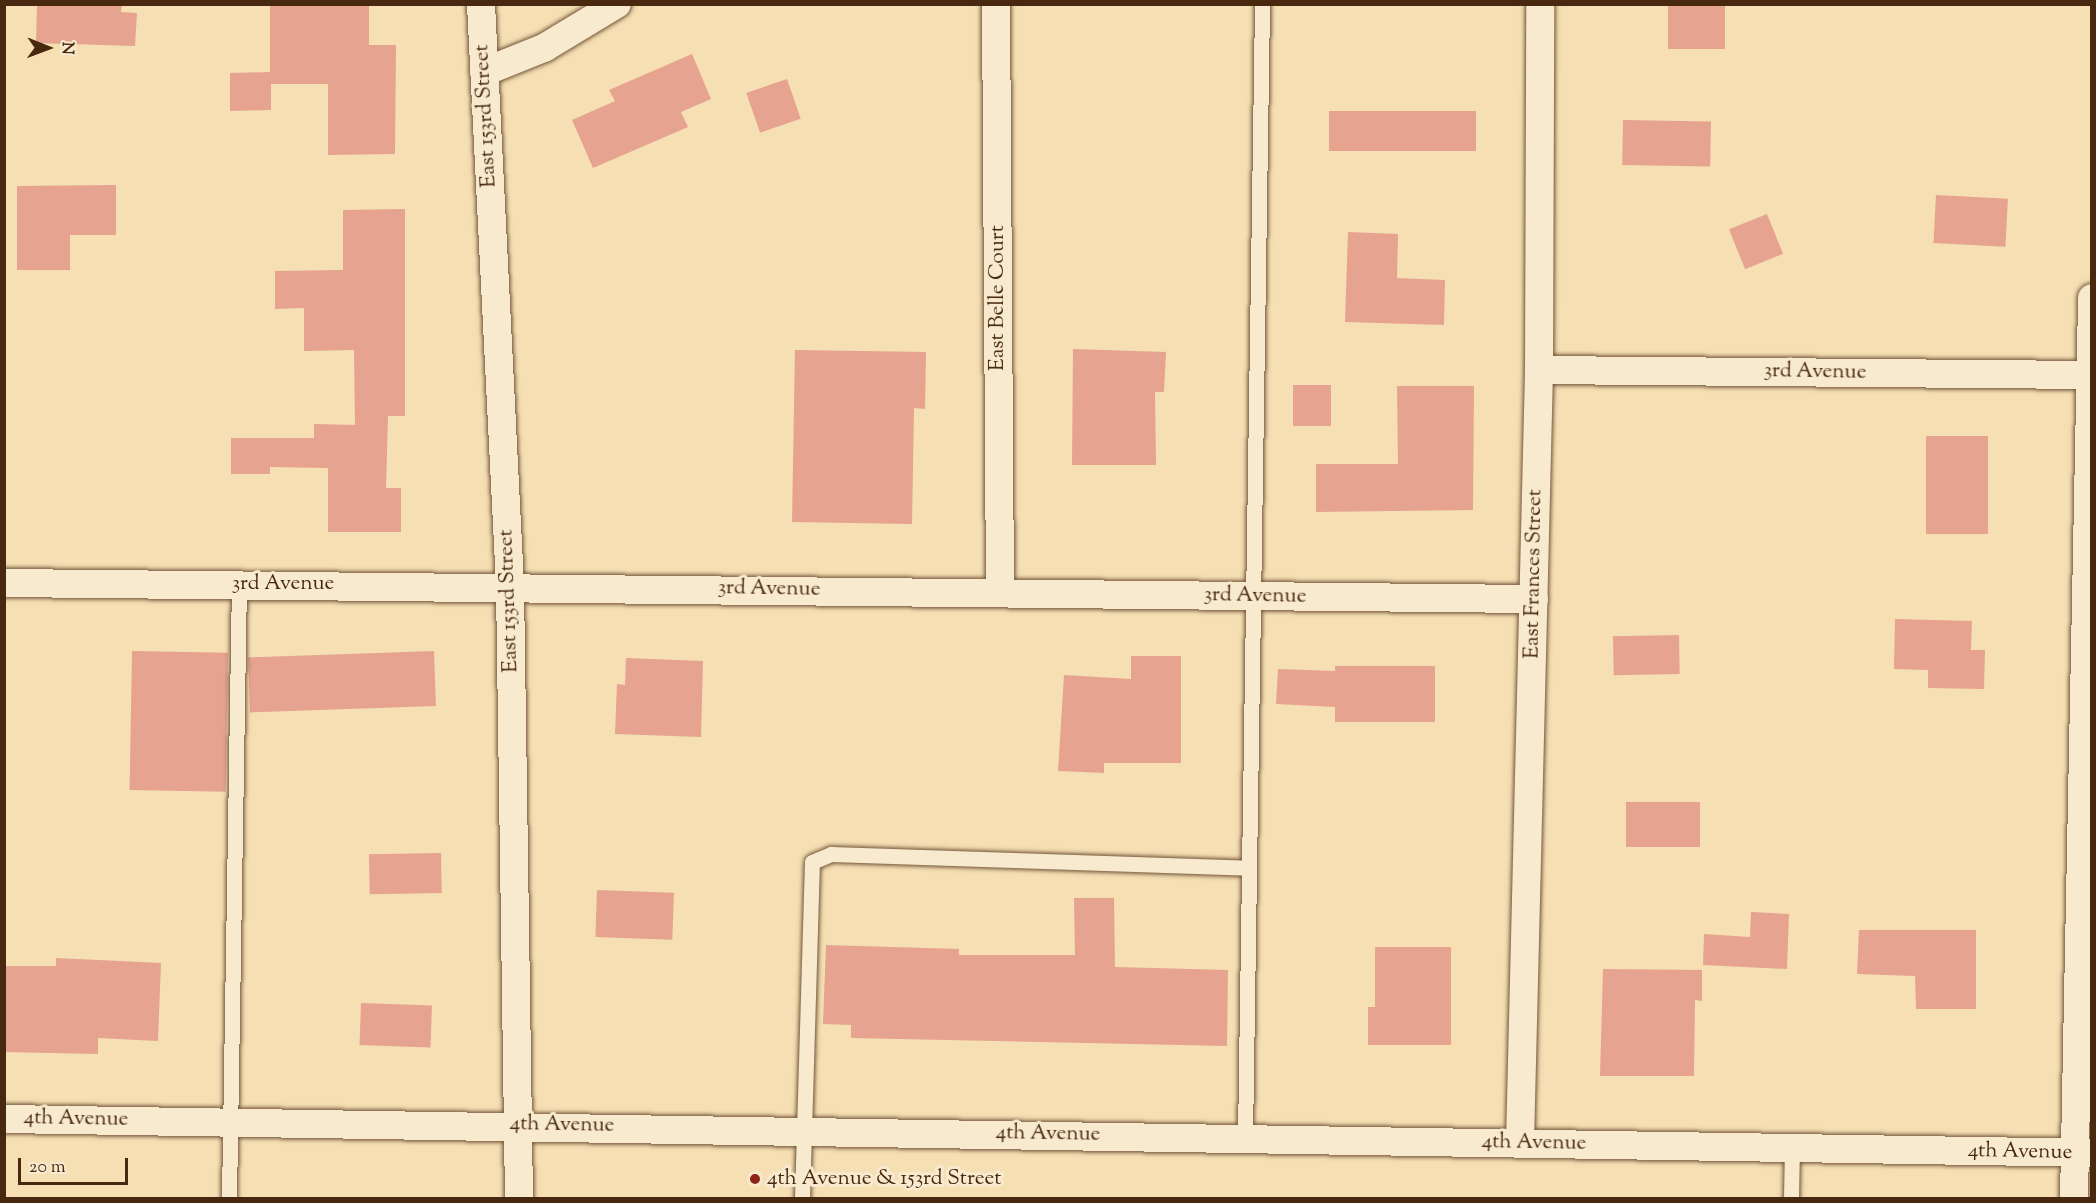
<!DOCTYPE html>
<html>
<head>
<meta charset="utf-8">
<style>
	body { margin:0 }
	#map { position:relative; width:2096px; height:1203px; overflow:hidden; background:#f5dfb3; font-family:"Sorts Mill Goudy",serif }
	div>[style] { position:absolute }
	.building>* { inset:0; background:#e5a390; transform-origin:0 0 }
	.roads { filter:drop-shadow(0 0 2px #735639) drop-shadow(0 0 2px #735639) }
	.service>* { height:15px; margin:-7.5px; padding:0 7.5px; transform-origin:7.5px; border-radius:7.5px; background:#f8eace }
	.minor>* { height:28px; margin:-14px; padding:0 14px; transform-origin:14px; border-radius:14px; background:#f8eace }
	.dots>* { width:16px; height:16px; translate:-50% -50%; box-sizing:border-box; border:3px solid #f8eace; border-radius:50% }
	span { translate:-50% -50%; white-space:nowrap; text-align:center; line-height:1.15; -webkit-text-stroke:6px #f8eace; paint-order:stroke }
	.street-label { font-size:21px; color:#482910 }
	.poi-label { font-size:21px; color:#482910 }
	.left { translate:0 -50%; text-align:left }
	.frame { position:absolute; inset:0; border:6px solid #482910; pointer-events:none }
	.north { position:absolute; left:18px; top:18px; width:60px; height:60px; -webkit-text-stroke:4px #f8eace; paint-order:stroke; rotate:91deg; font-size:16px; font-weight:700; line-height:24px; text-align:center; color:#482910 }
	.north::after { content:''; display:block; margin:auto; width:21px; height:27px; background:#482910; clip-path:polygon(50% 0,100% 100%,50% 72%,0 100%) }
	.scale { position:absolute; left:18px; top:1158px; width:110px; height:27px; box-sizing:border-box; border:3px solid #482910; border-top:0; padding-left:8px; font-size:18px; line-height:21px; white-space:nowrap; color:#482910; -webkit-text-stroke:4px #f8eace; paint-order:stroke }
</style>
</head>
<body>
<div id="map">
	<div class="building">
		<i style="clip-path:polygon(37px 4px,122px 4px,121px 12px,137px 13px,135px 46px,36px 43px)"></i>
		<i style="clip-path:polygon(270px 4px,369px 4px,369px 45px,396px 45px,395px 154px,328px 155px,328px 84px,271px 84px,271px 110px,230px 111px,230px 73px,270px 72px)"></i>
		<i style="left:1668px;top:4px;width:57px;height:45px"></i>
		<i style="clip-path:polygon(692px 54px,711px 99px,681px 112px,688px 127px,593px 168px,572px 120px,615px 101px,609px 90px)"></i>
		<i style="left:787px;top:79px;width:42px;height:43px;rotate:71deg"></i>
		<i style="left:1329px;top:111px;width:147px;height:40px"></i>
		<i style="left:1623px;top:120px;width:88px;height:45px;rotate:1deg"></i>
		<i style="clip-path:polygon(116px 185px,116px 235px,70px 235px,70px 270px,17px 270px,17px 186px)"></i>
		<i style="left:1936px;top:195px;width:72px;height:48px;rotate:3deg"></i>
		<i style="clip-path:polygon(405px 209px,405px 416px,388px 416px,386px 488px,401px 488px,401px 532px,328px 532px,328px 468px,270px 467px,270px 474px,231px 474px,231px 438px,314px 438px,314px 424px,355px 425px,354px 350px,304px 351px,304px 308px,275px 309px,275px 271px,343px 270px,343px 210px)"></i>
		<i style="left:1767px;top:214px;width:43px;height:41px;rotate:68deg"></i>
		<i style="clip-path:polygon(1348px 232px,1398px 234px,1397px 278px,1445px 280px,1444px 325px,1345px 322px)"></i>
		<i style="clip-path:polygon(1073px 349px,1166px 352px,1164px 392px,1155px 392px,1156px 465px,1072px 465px)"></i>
		<i style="clip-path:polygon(795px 350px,926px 352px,925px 409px,914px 408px,912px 524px,792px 522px)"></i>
		<i style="left:1331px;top:385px;width:41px;height:38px;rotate:90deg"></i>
		<i style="clip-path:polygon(1397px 386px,1474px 386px,1473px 510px,1316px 512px,1316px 464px,1398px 464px)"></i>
		<i style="left:1926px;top:436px;width:62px;height:98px"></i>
		<i style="clip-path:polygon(1895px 619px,1972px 621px,1971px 650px,1985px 650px,1984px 689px,1928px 688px,1928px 670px,1894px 669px)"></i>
		<i style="left:1679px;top:635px;width:39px;height:66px;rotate:89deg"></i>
		<i style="left:132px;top:651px;width:96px;height:139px;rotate:1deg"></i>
		<i style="left:434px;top:651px;width:55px;height:186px;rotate:88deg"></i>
		<i style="clip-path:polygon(1131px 656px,1181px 656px,1181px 763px,1104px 763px,1104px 773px,1058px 771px,1064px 675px,1131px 679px)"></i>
		<i style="clip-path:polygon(626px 658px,703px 661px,701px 737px,615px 734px,617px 684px,625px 685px)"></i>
		<i style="clip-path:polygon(1335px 666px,1435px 666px,1435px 722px,1335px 722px,1335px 707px,1276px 704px,1278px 669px,1335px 671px)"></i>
		<i style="left:1626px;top:802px;width:74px;height:45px"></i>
		<i style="left:441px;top:853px;width:40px;height:72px;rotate:89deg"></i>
		<i style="left:597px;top:890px;width:77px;height:47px;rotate:2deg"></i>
		<i style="clip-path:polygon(1074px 898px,1114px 898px,1115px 967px,1228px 970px,1227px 1046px,851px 1038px,851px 1025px,823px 1024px,826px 945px,959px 949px,959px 955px,1075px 955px)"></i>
		<i style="clip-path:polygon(1751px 912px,1789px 914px,1787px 969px,1703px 965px,1704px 934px,1750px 937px)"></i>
		<i style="clip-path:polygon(1859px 930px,1976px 930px,1976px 1009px,1916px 1009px,1915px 976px,1857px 974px)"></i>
		<i style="clip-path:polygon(1375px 947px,1451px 947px,1451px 1045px,1368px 1045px,1368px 1007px,1375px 1007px)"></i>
		<i style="clip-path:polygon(56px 958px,161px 963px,158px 1041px,98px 1038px,98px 1054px,4px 1052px,4px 966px,56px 966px)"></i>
		<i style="clip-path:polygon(1603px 969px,1702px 970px,1702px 1001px,1695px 1000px,1694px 1076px,1600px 1076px)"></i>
		<i style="left:361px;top:1003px;width:71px;height:42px;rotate:2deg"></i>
	</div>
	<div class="roads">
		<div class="service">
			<i style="left:1245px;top:1138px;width:1134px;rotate:-89.14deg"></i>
			<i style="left:229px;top:1198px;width:614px;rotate:-89.07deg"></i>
			<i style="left:802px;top:1198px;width:336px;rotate:-88.3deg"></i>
			<i style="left:812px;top:862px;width:21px;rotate:-23deg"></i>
			<i style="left:831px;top:854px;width:418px;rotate:1.9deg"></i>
			<i style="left:1791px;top:1198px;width:50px;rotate:-88.9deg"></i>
		</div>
		<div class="minor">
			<i style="left:481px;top:4px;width:582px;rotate:87.14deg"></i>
			<i style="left:510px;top:585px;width:613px;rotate:89.16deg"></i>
			<i style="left:996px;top:4px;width:588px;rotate:89.61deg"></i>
			<i style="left:484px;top:72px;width:65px;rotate:-21.8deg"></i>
			<i style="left:544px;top:48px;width:85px;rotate:-31.1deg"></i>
			<i style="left:1539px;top:370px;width:553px;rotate:0.52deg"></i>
			<i style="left:4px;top:583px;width:1530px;rotate:0.6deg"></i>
			<i style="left:4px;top:1119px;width:2088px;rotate:0.93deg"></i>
			<i style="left:1520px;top:1143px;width:773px;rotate:-88.59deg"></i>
			<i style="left:1539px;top:370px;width:366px;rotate:-89.8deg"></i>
			<i style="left:2074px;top:1198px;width:900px;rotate:-88.85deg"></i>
		</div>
	</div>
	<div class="dots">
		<i style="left:755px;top:1179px;background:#8f2418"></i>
	</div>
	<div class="street-label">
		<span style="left:486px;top:116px;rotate:-93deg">East 153rd Street</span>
		<span style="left:998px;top:298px;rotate:-90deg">East Belle Court</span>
		<span style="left:1815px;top:372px;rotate:1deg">3rd Avenue</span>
		<span style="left:1534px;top:574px;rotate:-89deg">East Frances Street</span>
		<span style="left:283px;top:584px">3rd Avenue</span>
		<span style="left:769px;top:589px;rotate:1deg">3rd Avenue</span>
		<span style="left:1255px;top:596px;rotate:1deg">3rd Avenue</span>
		<span style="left:509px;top:601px;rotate:-92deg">East 153rd Street</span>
		<span style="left:76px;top:1119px;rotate:1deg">4th Avenue</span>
		<span style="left:562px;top:1125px;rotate:1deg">4th Avenue</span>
		<span style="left:1048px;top:1134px;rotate:1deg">4th Avenue</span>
		<span style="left:1534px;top:1143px;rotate:1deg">4th Avenue</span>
		<span style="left:2020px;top:1152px;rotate:1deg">4th Avenue</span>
	</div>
	<div class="poi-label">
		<span class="left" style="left:767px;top:1179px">4th Avenue &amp; 153rd Street</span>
	</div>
	<div class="frame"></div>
	<div class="north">N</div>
	<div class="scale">20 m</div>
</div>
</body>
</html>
